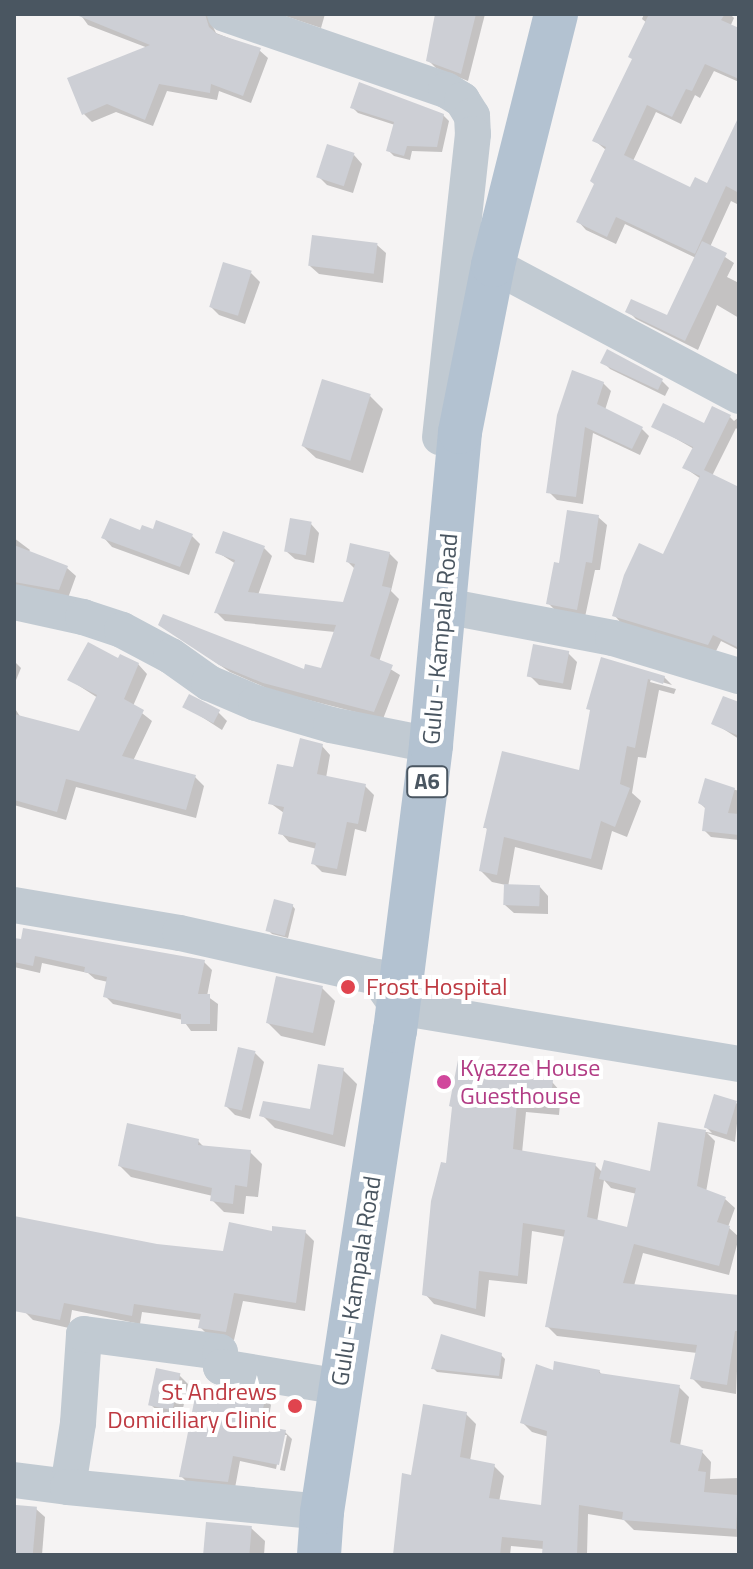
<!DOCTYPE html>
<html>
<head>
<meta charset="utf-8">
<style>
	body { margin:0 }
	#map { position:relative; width:753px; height:1569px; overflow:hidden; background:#f5f3f3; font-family:"Titillium Web",sans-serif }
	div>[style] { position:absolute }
	.shadow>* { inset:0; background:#0003 }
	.building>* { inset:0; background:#cdcfd5; transform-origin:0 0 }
	.minor>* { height:36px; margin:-18px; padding:0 18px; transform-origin:18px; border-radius:18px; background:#c1cad2 }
	.major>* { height:44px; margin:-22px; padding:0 22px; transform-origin:22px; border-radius:22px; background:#b3c2d1 }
	.dots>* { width:22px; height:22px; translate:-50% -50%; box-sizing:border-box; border:4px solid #fff; border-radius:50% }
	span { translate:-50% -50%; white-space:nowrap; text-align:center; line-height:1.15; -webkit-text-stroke:8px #fff; paint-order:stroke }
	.shield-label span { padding:2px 6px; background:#fff; border:2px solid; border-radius:6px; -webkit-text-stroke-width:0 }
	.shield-label { font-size:22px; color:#4a5661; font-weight:700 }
	.street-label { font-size:24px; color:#4a5661 }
	.health-label { font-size:24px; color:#be3a42 }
	.left { translate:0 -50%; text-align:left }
	.right { translate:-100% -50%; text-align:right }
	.hotel-label { font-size:24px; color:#b23c85 }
	.frame { position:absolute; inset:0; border:16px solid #4a5661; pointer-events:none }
</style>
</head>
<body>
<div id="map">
	<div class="shadow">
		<i style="clip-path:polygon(80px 14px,207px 14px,216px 33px,259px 50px,268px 58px,251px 103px,219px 91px,217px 100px,167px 91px,153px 126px,116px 112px,92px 122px,83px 113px,148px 48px,88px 25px)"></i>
		<i style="clip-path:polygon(279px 14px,325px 14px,321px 28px)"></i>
		<i style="clip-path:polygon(437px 14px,485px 14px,468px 81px,436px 68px,428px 60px)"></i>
		<i style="clip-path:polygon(644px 14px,730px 14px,734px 18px,730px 27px,739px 31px,739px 82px,714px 71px,700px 98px,695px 95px,681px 124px,656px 112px,633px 161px,691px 189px,708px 186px,739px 143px,739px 205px,731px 201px,710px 247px,734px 263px,727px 277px,739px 283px,739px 318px,717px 305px,698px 350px,636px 319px,628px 311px,668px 318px,696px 258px,625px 224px,616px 244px,586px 230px,578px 221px,596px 185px,606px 150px,594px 140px,634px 60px,647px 23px,642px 19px)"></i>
		<i style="clip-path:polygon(360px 85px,443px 115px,449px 121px,442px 152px,412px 151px,410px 160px,394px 156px,388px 150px,395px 125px,358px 113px,352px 107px)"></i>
		<i style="clip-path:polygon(354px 155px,362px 164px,353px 193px,327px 185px,318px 176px)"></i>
		<i style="clip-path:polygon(377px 245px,386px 253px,383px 283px,319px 274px,310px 266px)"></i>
		<i style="clip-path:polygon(251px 273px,260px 282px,245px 324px,219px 315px,210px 306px)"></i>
		<i style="clip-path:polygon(603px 362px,662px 381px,669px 388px,665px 396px,610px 369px)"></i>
		<i style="clip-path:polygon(603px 383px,611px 391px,605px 410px,641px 428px,649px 436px,640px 455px,593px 433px,583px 504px,557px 500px,549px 492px)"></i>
		<i style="clip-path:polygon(370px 396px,383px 409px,363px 473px,316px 458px,302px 445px)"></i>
		<i style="clip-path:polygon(730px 417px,734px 421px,739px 417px,739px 431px,736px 428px,712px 476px,739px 489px,739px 650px,721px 641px,716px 651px,622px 624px,615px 616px,664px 557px,701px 479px,685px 468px,694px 449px,654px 426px,705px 425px)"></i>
		<i style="clip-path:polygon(598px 517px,607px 525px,600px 570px,595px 570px,585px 617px,557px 612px,548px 603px,561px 566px)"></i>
		<i style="clip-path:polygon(311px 524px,319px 533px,314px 563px,295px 559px,286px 551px)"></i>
		<i style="clip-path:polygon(154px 531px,192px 536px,200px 544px,189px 575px,112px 547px,104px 538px)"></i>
		<i style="clip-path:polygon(14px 538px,30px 550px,28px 553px,67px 568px,76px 576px,68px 598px,14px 592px)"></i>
		<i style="clip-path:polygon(264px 548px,272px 556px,258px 595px,344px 604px,355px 569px,348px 562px,389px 553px,398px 562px,391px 591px,399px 599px,379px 662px,400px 675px,383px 719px,273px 691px,230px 672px,161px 625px,305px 671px,322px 671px,335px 632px,225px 621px,217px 613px,236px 564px,217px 552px)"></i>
		<i style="clip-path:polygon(568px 653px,577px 662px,571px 690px,539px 685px,530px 676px)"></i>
		<i style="clip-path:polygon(119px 660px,138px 664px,147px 674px,133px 706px,152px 721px,133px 761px,195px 777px,204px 786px,196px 818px,76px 787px,66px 820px,14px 805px,14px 707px,21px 718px,80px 733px,98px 698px,70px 680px)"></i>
		<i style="clip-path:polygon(602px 660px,664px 677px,672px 685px,651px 679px,650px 682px,676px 689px,674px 694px,659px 690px,646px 758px,638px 757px,632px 793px,641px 801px,627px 837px,612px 831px,602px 870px,515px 847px,508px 887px,540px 887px,548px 896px,548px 914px,514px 913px,505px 905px,506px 885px,492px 882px,481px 871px,488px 830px,485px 827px,581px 773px)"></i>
		<i style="clip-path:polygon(14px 661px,21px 668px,14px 685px)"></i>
		<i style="clip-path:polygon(739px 705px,739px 739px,714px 723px)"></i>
		<i style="clip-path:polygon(185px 706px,218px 712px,227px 721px,222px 730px)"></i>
		<i style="clip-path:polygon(322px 746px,330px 755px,326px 778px,365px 786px,374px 795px,366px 832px,355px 829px,346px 876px,322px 872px,313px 863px,317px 849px,289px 842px,281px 833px,284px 813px,270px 803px,295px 770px)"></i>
		<i style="clip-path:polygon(707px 781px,739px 791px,739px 840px,711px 837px,704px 830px,706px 809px,700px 803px)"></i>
		<i style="clip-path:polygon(292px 905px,295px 909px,288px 938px,272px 934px,268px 930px)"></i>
		<i style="clip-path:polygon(14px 940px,204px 962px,212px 970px,207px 996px,218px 1004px,217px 1031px,191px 1031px,183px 1020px,113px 1004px,105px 996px,108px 982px,95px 979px,88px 973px,42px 963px,40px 973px,14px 967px)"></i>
		<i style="clip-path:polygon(322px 988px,335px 1001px,325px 1046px,281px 1036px,267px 1022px)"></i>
		<i style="clip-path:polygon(255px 1053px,264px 1062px,250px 1119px,235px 1115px,226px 1106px)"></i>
		<i style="clip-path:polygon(343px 1070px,357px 1084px,345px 1147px,275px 1128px,262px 1115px,311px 1112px)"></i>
		<i style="clip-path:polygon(evenodd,503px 1071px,510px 1078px,552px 1082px,561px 1092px,559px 1115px,526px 1112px,522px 1153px,595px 1165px,603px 1173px,652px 1174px,660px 1124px,712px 1133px,706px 1127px,736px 1103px,739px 1105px,735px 1142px,707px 1133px,715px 1141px,706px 1192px,725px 1199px,735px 1208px,728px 1227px,739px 1237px,729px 1275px,643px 1253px,634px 1286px,739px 1325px,736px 1394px,702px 1388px,692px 1378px,697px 1353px,557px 1336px,547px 1326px,566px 1237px,532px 1231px,527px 1284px,489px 1280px,485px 1317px,434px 1304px,425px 1294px,448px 1166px,503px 1071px,604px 1180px,611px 1188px,637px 1194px,628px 1230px,597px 1222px,604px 1180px)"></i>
		<i style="clip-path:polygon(198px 1141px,204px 1147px,250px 1152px,262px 1164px,258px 1197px,246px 1196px,244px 1214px,224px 1212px,212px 1200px,213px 1196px,131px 1177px,120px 1166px)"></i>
		<i style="clip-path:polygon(14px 1218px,156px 1246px,225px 1253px,273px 1233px,305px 1232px,314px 1241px,305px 1311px,243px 1301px,234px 1340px,209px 1336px,200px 1327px,202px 1320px,142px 1312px,140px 1324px,72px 1310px,69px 1328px,33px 1320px,24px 1311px,14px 1309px)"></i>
		<i style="clip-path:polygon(501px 1355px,505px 1359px,502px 1379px,437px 1372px,433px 1368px)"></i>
		<i style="clip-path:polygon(599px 1371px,603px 1376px,679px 1387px,689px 1397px,680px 1446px,702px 1452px,711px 1462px,710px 1479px,739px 1478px,739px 1537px,634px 1530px,624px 1520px,588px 1514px,587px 1555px,544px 1555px,544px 1549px,511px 1546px,510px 1555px,395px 1555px,413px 1477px,466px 1414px,476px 1424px,470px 1461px,494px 1466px,504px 1476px,499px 1502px,543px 1507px,549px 1437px,532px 1432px,522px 1422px,555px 1372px)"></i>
		<i style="clip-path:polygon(179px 1375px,188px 1384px,181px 1418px,160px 1413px,151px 1405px)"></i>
		<i style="clip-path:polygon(265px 1398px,271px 1405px,267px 1429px,285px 1432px,292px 1439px,285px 1471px,280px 1470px,287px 1435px,283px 1435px,276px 1469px,240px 1461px,235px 1488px,188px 1483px,181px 1476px,228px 1406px)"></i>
		<i style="clip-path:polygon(36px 1509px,45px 1517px,42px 1555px,14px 1555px)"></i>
		<i style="clip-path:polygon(251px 1528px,265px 1541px,264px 1555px,207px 1555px)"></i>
	</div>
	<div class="building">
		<i style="clip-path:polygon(74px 14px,205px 14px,209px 27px,217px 34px,261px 48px,243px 96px,211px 84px,210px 93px,159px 84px,145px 120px,107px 104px,82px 115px,67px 78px,150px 45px)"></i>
		<i style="clip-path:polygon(435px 14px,476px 14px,461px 74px,426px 61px)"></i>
		<i style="clip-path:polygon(649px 14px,725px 14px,721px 20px,739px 28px,739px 79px,705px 64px,692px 91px,686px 89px,672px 117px,647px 105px,624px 155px,690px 187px,695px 177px,707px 183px,739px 116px,739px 193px,726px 186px,695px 254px,616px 217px,607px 237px,576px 222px,594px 184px,590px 181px,606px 147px,592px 141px,632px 59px,628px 57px)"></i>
		<i style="clip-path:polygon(359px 82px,444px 114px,437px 147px,407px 146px,404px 156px,386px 151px,394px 122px,350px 108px)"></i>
		<i style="left:327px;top:144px;width:29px;height:35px;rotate:18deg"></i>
		<i style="left:312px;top:235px;width:66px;height:31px;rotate:7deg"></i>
		<i style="clip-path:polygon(702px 241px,727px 253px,685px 341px,625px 312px,631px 299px,667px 315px)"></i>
		<i style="left:223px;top:262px;width:30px;height:47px;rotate:17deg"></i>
		<i style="clip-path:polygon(607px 349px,663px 379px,658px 390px,600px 363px)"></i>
		<i style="clip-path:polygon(572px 370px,604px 382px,597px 404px,643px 427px,632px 449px,585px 427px,576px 497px,546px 493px,557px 415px)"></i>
		<i style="left:322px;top:379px;width:51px;height:70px;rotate:17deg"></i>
		<i style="clip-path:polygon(663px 403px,704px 423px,712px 406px,731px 415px,704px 470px,739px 487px,739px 648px,713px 635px,708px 645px,612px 616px,624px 575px,639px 543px,663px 554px,700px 476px,682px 468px,693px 447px,651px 427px)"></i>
		<i style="clip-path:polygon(567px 510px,599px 515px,592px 563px,586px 562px,577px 610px,546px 604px,554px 562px,559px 563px)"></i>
		<i style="clip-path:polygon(110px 518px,140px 530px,142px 525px,153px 529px,156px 520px,193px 534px,180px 567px,101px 538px)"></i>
		<i style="left:290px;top:518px;width:22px;height:34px;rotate:10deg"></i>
		<i style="clip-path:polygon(223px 531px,265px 546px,248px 592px,343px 602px,355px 564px,346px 562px,350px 543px,390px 552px,382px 586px,391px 588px,370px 656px,393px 665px,374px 712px,263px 683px,219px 665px,158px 625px,163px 614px,304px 669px,305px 664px,321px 668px,336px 625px,214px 613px,235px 560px,215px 553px)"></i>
		<i style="clip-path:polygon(14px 545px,68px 566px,59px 590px,14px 582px)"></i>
		<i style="clip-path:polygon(88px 642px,118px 658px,120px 654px,139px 663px,124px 699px,144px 710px,122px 756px,196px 775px,186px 810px,66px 779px,57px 812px,14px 800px,14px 714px,79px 731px,97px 695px,67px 680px)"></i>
		<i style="left:533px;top:644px;width:37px;height:33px;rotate:11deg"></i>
		<i style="clip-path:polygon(601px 657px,665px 676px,663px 684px,648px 679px,635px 748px,627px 746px,620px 784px,630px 788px,615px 827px,601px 821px,591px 859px,504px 837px,497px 875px,479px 871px,487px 828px,483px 828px,502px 751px,579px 770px,590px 710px,586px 709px)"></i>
		<i style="left:189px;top:694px;width:35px;height:15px;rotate:27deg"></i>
		<i style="clip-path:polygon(723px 696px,739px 702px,739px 736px,711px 724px)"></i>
		<i style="clip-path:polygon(300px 738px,323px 744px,317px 774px,366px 784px,358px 824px,347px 822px,337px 869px,311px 864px,316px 843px,278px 834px,284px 807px,268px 804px,277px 764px,293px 767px)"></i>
		<i style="clip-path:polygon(705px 778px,735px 788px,728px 813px,739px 814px,739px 835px,702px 831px,705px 807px,698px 803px)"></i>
		<i style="left:504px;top:884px;width:36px;height:21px;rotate:2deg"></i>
		<i style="left:274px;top:899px;width:20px;height:33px;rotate:15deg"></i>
		<i style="clip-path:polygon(23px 928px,205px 960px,198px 994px,210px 994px,210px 1024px,181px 1024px,181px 1014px,103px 997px,107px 977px,84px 972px,85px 967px,35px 956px,33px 966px,14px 962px,14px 938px,21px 939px)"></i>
		<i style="left:276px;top:976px;width:48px;height:48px;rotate:12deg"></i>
		<i style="left:238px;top:1047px;width:18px;height:61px;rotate:13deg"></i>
		<i style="clip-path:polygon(458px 1060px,504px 1069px,503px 1075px,553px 1080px,550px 1106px,517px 1103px,513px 1149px,596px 1163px,587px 1217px,627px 1227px,636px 1188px,599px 1179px,604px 1160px,650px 1171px,658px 1122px,706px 1130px,697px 1186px,726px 1197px,717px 1222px,730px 1226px,719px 1266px,634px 1244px,623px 1283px,739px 1295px,739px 1331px,735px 1331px,727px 1385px,690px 1379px,697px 1345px,545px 1327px,565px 1230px,523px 1223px,518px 1276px,479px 1271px,476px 1309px,422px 1295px,431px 1201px,441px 1162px,446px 1163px,452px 1107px,449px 1106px)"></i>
		<i style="clip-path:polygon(318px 1064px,344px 1068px,333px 1135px,259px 1116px,263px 1101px,310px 1109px)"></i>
		<i style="left:714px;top:1094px;width:24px;height:35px;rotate:17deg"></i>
		<i style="clip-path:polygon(127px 1123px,199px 1139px,198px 1145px,251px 1150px,247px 1187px,235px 1185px,233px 1204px,210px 1201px,212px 1188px,118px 1166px)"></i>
		<i style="clip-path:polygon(14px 1216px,157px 1244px,223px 1251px,229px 1222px,272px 1231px,272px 1226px,306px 1230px,296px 1303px,234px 1293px,226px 1332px,198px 1328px,201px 1314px,134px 1304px,132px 1316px,64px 1303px,60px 1320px,14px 1311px)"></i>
		<i style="clip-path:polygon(441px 1334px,502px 1353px,499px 1376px,431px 1369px)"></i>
		<i style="clip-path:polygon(554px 1361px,600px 1370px,599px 1373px,680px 1385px,670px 1442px,703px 1450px,698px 1471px,706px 1472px,704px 1492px,738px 1495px,736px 1529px,622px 1520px,623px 1512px,579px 1505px,577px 1555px,542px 1555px,543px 1541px,502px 1537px,500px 1555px,393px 1555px,402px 1473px,411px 1475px,423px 1404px,467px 1412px,460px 1457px,495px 1464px,489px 1498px,541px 1505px,547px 1431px,520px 1423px,536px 1364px,553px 1370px)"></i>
		<i style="left:156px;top:1368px;width:25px;height:38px;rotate:12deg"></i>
		<i style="clip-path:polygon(229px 1390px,266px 1396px,259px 1425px,286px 1430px,279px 1465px,233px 1456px,228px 1482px,179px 1477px,195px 1397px,226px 1403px)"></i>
		<i style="left:16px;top:1505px;width:21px;height:50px;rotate:5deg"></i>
		<i style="left:206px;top:1522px;width:46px;height:33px;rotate:5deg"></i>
	</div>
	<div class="minor">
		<i style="left:225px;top:14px;width:234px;rotate:19deg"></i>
		<i style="left:446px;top:90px;width:19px;rotate:32deg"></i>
		<i style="left:462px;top:100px;width:19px;rotate:58deg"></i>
		<i style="left:472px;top:116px;width:18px;rotate:87deg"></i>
		<i style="left:473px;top:134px;width:305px;rotate:96.2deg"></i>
		<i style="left:493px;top:265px;width:279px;rotate:28deg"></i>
		<i style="left:14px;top:602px;width:71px;rotate:12.3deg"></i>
		<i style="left:83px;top:617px;width:41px;rotate:18.4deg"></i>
		<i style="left:122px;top:630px;width:55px;rotate:28deg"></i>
		<i style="left:171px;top:656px;width:47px;rotate:35.4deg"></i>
		<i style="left:209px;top:683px;width:51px;rotate:23.1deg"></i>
		<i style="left:256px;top:703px;width:78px;rotate:16.3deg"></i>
		<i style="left:331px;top:725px;width:102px;rotate:11.3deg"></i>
		<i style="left:445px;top:606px;width:171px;rotate:10.8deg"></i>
		<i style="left:613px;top:638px;width:132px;rotate:16.8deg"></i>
		<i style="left:14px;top:905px;width:168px;rotate:9.6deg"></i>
		<i style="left:180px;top:933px;width:202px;rotate:12.6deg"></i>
		<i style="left:377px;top:977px;width:37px;rotate:55deg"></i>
		<i style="left:398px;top:1007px;width:346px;rotate:9.5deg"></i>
		<i style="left:14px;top:1480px;width:54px;rotate:7.4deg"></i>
		<i style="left:68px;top:1487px;width:65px;rotate:-81.1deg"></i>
		<i style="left:78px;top:1423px;width:89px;rotate:-86.1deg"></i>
		<i style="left:84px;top:1334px;width:137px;rotate:7.5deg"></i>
		<i style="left:220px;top:1352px;width:15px;rotate:86deg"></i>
		<i style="left:221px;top:1367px;width:121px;rotate:9.5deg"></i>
		<i style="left:68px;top:1487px;width:255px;rotate:5.6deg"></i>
	</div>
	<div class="major">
		<i style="left:319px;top:1555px;width:43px;rotate:-86deg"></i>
		<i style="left:322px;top:1512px;width:487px;rotate:-81.4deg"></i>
		<i style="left:395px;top:1031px;width:288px;rotate:-82.8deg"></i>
		<i style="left:431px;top:745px;width:314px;rotate:-84.7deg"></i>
		<i style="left:460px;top:432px;width:170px;rotate:-78.8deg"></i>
		<i style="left:493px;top:265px;width:259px;rotate:-75.9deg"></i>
	</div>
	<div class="dots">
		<i style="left:348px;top:987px;background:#e0444e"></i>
		<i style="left:444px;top:1082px;background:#d1479c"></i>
		<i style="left:295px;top:1406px;background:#e0444e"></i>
	</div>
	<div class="shield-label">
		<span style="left:427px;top:782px">A6</span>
	</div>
	<div class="street-label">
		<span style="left:440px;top:639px;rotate:-85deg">Gulu - Kampala Road</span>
		<span style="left:356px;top:1281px;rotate:-81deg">Gulu - Kampala Road</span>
	</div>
	<div class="health-label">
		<span class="left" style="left:366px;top:987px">Frost Hospital</span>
		<span class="right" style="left:277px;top:1406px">St Andrews<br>Domiciliary Clinic</span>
	</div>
	<div class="hotel-label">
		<span class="left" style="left:460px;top:1082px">Kyazze House<br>Guesthouse</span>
	</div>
	<div class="frame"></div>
</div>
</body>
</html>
